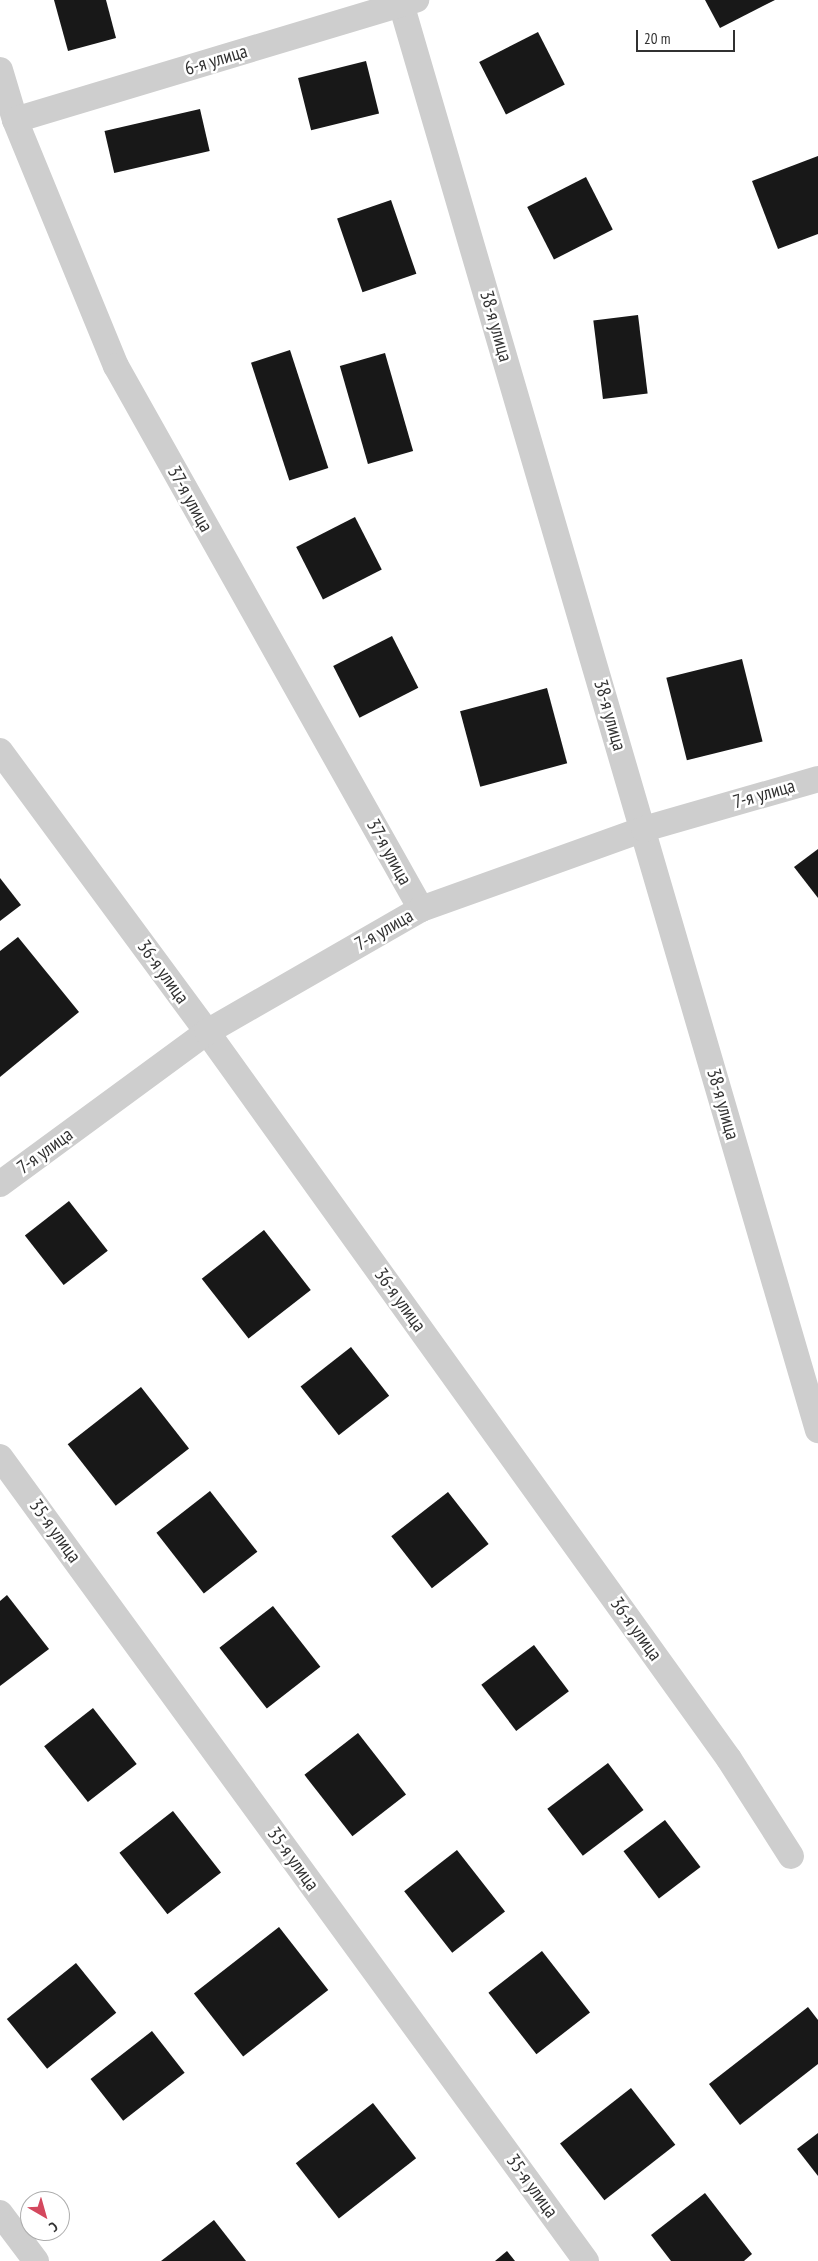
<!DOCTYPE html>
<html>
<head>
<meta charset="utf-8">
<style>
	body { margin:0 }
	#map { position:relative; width:818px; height:2261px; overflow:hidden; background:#fff; font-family:"PT Sans Narrow",sans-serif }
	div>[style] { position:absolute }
	.building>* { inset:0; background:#181818; transform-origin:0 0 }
	.minor>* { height:26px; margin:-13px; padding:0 13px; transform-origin:13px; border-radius:13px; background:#cecece }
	span { translate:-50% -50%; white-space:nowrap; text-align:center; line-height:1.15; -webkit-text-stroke:5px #fff; paint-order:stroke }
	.street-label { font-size:19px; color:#313131 }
	.north { position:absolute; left:20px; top:2191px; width:50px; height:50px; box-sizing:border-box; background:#fff; border:1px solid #adadad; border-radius:50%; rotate:142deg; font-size:14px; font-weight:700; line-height:20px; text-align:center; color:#313131 }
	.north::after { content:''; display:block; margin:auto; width:18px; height:22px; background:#d4485e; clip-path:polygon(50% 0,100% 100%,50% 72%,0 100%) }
	.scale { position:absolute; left:636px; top:30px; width:99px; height:22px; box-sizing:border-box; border:2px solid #313131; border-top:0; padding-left:6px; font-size:15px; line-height:18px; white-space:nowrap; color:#313131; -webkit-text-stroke:4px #fff; paint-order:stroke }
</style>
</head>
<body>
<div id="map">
	<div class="building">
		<i style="clip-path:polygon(54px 0,106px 0,116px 38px,68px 51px)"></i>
		<i style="clip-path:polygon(705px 0,775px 0,720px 28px)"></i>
		<i style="left:538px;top:32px;width:59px;height:66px;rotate:63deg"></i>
		<i style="left:366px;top:61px;width:54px;height:70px;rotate:76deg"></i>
		<i style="left:200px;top:109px;width:43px;height:98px;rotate:77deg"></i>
		<i style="clip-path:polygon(818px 156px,818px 234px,778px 249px,752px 181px)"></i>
		<i style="left:586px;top:177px;width:59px;height:66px;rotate:63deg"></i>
		<i style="left:391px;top:200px;width:78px;height:57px;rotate:71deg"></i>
		<i style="left:638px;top:315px;width:79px;height:45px;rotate:83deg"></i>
		<i style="left:290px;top:350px;width:124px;height:41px;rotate:72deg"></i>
		<i style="left:385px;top:353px;width:102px;height:47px;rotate:74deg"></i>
		<i style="left:355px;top:517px;width:59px;height:66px;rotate:63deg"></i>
		<i style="left:392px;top:636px;width:58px;height:66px;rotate:63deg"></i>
		<i style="left:742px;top:659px;width:85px;height:78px;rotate:76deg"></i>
		<i style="left:547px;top:688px;width:78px;height:90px;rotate:75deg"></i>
		<i style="clip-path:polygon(818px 849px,818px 898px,794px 867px)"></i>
		<i style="clip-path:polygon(0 878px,21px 905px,0 921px)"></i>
		<i style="clip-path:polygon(18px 937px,79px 1012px,0 1077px,0 951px)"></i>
		<i style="left:69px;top:1201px;width:63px;height:56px;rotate:52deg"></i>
		<i style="left:264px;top:1230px;width:76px;height:79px;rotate:52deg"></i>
		<i style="left:351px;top:1347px;width:62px;height:64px;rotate:52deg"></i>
		<i style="left:141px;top:1387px;width:78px;height:93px;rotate:52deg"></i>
		<i style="left:210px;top:1491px;width:77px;height:68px;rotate:52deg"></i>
		<i style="left:448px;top:1492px;width:66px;height:72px;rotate:52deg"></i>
		<i style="clip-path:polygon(7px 1595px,49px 1649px,0 1686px,0 1601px)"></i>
		<i style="left:273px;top:1606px;width:77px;height:68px;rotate:52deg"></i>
		<i style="left:534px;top:1645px;width:58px;height:66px;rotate:53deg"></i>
		<i style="left:93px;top:1708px;width:71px;height:62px;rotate:52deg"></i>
		<i style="left:358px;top:1733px;width:78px;height:68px;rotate:52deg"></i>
		<i style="left:608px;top:1763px;width:59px;height:76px;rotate:53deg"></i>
		<i style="left:173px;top:1811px;width:78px;height:68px;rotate:52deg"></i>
		<i style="left:665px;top:1820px;width:59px;height:52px;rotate:53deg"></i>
		<i style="left:457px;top:1850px;width:78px;height:67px;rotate:52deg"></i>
		<i style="left:279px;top:1927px;width:80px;height:108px;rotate:52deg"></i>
		<i style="left:542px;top:1951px;width:78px;height:68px;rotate:52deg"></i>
		<i style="left:76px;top:1963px;width:64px;height:89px;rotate:51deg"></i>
		<i style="clip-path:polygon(808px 2007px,818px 2020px,818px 2064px,740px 2125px,709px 2084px)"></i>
		<i style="left:152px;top:2031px;width:53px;height:78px;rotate:52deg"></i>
		<i style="left:631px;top:2088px;width:72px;height:90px;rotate:52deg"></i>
		<i style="left:373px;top:2103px;width:70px;height:98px;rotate:52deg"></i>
		<i style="clip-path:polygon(818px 2133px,818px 2176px,797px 2149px)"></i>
		<i style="clip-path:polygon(705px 2193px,752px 2254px,744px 2261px,671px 2261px,651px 2235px)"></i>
		<i style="clip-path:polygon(214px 2220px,246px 2261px,161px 2261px)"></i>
		<i style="clip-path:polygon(507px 2251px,515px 2261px,495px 2261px)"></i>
	</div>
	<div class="minor">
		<i style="left:400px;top:0;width:1490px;rotate:73.71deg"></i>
		<i style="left:0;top:70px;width:52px;rotate:73.3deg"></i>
		<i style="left:15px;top:120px;width:266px;rotate:67.7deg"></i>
		<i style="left:116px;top:366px;width:623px;rotate:60.68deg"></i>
		<i style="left:15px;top:120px;width:419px;rotate:-16.7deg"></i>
		<i style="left:0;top:751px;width:349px;rotate:53.6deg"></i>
		<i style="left:207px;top:1032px;width:895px;rotate:54.32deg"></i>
		<i style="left:729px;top:1759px;width:115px;rotate:57.4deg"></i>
		<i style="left:0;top:1184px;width:257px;rotate:-36.3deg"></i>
		<i style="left:207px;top:1032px;width:247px;rotate:-29.9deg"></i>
		<i style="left:421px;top:909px;width:237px;rotate:-19.7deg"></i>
		<i style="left:644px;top:829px;width:181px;rotate:-16deg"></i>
		<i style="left:0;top:1457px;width:995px;rotate:53.91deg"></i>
		<i style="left:0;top:2213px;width:60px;rotate:53.1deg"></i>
	</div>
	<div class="street-label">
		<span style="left:216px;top:60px;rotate:-17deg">6-я улица</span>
		<span style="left:496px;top:326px;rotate:74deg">38-я улица</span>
		<span style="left:190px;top:499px;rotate:61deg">37-я улица</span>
		<span style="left:610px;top:715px;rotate:74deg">38-я улица</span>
		<span style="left:764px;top:794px;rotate:-16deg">7-я улица</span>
		<span style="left:389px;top:852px;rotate:61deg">37-я улица</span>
		<span style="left:384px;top:930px;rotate:-30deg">7-я улица</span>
		<span style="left:163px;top:972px;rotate:54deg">36-я улица</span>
		<span style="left:723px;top:1104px;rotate:74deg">38-я улица</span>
		<span style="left:45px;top:1151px;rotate:-36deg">7-я улица</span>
		<span style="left:400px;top:1300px;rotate:54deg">36-я улица</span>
		<span style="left:55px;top:1531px;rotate:54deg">35-я улица</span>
		<span style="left:636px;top:1629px;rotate:54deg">36-я улица</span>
		<span style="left:293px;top:1859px;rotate:54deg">35-я улица</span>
		<span style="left:532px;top:2186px;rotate:54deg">35-я улица</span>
	</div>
	<div class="north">С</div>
	<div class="scale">20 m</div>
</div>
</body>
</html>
